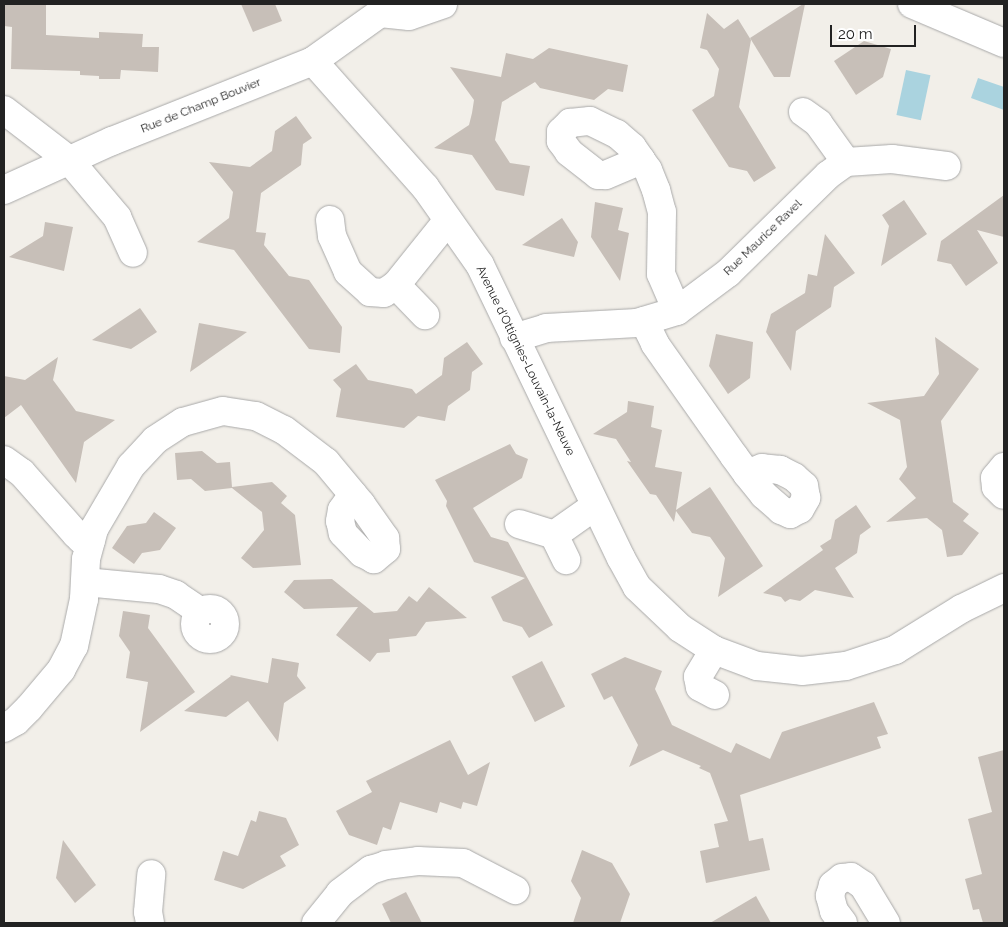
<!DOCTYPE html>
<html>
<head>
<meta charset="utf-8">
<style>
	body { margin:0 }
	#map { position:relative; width:1008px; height:927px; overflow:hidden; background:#f2efe9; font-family:Raleway,sans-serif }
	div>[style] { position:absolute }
	.water>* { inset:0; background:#aad3df; transform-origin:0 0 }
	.building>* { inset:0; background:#c7bfb8; transform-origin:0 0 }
	.roads { filter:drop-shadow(0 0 1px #a9a9a9) drop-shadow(0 0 1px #a9a9a9) }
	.minor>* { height:28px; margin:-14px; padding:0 14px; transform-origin:14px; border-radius:14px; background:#fff }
	.minor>.ring { margin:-14px; padding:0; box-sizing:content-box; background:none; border:28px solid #fff; border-radius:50% }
	span { translate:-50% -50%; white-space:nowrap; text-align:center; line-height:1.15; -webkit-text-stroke:4px #fff; paint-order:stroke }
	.street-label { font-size:12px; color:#222 }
	.frame { position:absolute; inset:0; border:5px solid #222; pointer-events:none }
	.scale { position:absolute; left:830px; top:25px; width:86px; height:22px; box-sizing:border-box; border:2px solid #222; border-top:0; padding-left:6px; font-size:15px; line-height:18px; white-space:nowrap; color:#222; -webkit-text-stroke:4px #fff; paint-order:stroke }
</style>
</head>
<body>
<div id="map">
	<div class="water">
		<i style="left:906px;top:70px;width:25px;height:46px;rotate:12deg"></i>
		<i style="clip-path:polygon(978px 78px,1004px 87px,1004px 110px,971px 98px)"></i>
	</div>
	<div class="building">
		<i style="clip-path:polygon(4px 4px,46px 4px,46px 35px,99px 38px,99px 32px,143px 34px,142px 47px,159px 47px,158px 72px,121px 70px,120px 79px,99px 79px,99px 76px,80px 75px,80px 71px,11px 69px,12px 27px,4px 26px)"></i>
		<i style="clip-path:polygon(241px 4px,275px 4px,282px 21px,253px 32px)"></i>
		<i style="clip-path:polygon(803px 4px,805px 4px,790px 77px,774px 77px,750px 38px)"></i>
		<i style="clip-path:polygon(707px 13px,724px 29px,738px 19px,751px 40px,739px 107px,776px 168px,754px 182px,747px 171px,729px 167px,692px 110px,714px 96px,719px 69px,707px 50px,700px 48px)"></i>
		<i style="clip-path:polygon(864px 41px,891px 49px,883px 77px,856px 95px,834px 61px)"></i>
		<i style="clip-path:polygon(549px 48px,628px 65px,623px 92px,608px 89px,594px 100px,540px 88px,535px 82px,502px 102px,495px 140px,510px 163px,530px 166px,524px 196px,496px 190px,472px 155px,434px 148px,469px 125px,472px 113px,474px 100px,450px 67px,501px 77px,506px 53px,533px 59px)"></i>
		<i style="clip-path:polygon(296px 116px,312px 138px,303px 144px,301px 165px,261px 193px,256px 232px,266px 233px,264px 245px,289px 276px,309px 280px,342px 327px,340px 353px,309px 349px,234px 250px,197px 242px,229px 218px,233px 192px,209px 162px,250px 167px,272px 151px,275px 131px)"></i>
		<i style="clip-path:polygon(1004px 195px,1004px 237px,977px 230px,998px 263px,966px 286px,951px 264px,937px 261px,941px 241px)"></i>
		<i style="clip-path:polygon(904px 200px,927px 234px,881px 266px,889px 226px,882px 215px)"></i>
		<i style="clip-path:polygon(595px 202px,623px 208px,618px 230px,629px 233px,620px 281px,591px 237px)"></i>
		<i style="clip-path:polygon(562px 218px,578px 242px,574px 257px,522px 245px)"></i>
		<i style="clip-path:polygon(45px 222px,73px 227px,64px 271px,9px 257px,43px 236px)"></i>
		<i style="clip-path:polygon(825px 234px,855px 273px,834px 287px,831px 307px,796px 331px,791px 371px,766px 332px,771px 314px,805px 293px,808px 274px,817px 276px)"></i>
		<i style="clip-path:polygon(140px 308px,157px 332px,131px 349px,92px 340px)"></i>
		<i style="clip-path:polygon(199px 323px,247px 332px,190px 372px)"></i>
		<i style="clip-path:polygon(716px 334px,753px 342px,750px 378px,728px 394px,709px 366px)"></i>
		<i style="clip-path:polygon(935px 337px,979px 369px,941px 421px,953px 502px,969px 514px,963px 521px,979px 533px,962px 555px,947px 557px,942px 530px,927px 518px,886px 522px,916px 498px,899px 479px,907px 467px,900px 420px,867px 403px,924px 396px,939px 374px)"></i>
		<i style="clip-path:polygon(467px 342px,483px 364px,472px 372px,470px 390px,448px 406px,445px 421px,418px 416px,404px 428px,336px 417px,341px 389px,333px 380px,356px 364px,368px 380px,412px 389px,416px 394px,442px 375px,444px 358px)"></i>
		<i style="clip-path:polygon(58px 357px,53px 380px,76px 411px,115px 420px,84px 442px,76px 483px,21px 405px,4px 418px,4px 376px,25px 380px)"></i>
		<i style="clip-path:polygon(628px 401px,654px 406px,651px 427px,662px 430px,655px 467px,682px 472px,676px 510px,710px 487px,763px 566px,718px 597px,725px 558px,710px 537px,692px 533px,676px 511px,674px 522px,656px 495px,650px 494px,627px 461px,631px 462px,616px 439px,593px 434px,627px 412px)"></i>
		<i style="clip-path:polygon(510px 444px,516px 454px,528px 459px,522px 478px,473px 508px,491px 537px,508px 542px,553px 625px,529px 638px,522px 627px,503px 621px,491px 597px,525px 578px,474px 562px,446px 506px,447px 501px,435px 480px)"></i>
		<i style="clip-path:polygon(202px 451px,217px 463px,230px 462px,232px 487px,272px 482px,287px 496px,281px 503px,295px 515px,301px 565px,253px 568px,241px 558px,264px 530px,262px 512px,232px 488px,205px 491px,191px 479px,177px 480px,175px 453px)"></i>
		<i style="clip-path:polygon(856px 505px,871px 527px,860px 535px,857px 553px,835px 568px,854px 598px,815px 590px,800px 601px,790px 599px,785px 602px,781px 597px,763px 593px,823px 550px,820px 546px,831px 539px,835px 520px)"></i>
		<i style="clip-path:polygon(154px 512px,176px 528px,160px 550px,142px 553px,134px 564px,112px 548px,127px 526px,146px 523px)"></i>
		<i style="clip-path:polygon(332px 579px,374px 613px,397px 611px,409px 596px,417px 602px,429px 587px,467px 618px,426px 622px,416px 636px,389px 639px,390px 652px,377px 653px,370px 662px,336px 635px,358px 607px,304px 609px,284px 592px,294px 580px)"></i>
		<i style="clip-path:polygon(123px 611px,150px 615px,148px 628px,195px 692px,140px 732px,148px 682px,126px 678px,130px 652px,119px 636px)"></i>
		<i style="clip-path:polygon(625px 657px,662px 671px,655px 689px,672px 725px,731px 753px,736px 743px,770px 759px,782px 732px,874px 702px,888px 734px,877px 737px,881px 748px,740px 795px,749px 841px,763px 838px,770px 870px,706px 883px,700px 851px,719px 847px,714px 824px,728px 821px,710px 773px,699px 768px,701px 766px,663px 750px,629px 767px,638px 745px,612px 696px,604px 700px,591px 674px)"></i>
		<i style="clip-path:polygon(272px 658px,299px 663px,297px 676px,306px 688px,284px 703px,278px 742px,248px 701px,226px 717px,184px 711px,231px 676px,230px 675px,268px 683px)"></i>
		<i style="left:542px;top:661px;width:51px;height:34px;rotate:63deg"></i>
		<i style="clip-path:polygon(450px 740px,468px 775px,490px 762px,477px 806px,463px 802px,461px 809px,440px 802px,437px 813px,400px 802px,391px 830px,383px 827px,377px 845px,349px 835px,336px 811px,372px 792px,366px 781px)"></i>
		<i style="clip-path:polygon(1004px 750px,1004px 923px,983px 923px,979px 909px,973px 910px,965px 879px,982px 874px,968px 819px,992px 812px,978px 757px)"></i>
		<i style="clip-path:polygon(259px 811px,286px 818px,299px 845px,280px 856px,286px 866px,243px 889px,214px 880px,223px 851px,238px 856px,251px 820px,256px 822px)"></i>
		<i style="clip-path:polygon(63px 840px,96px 885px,75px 903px,56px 878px)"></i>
		<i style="clip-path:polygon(582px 850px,612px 863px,630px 894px,620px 923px,573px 923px,581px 898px,571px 881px)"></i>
		<i style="clip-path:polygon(406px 892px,422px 923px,391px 923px,382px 904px)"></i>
		<i style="clip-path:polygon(756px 896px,771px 923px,710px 923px)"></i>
	</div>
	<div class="roads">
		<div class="minor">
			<i style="left:912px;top:4px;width:100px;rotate:23deg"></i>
			<i style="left:380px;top:13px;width:29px;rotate:6deg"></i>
			<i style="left:409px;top:16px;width:36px;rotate:-19deg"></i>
			<i style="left:313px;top:61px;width:169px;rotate:48.4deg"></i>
			<i style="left:425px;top:187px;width:95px;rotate:54.8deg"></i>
			<i style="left:480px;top:265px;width:325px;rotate:64.3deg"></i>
			<i style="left:621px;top:558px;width:33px;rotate:61deg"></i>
			<i style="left:637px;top:587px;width:59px;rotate:43.6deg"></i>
			<i style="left:680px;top:628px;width:40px;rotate:32.9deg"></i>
			<i style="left:714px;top:650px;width:46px;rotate:20.4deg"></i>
			<i style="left:757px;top:666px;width:45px;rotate:6.3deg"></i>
			<i style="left:802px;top:671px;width:44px;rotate:-6.5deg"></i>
			<i style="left:846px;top:666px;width:52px;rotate:-18.1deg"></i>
			<i style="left:895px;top:650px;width:78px;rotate:-31.8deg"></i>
			<i style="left:961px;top:609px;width:48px;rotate:-26deg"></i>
			<i style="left:4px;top:110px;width:82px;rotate:37.6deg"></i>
			<i style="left:69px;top:160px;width:75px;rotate:49.9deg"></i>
			<i style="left:117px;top:217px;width:39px;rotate:66deg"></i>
			<i style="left:803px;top:112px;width:19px;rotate:36deg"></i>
			<i style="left:818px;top:123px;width:48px;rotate:54.3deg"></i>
			<i style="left:641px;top:160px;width:39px;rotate:157deg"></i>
			<i style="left:605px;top:175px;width:7px;rotate:180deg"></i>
			<i style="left:598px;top:175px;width:37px;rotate:-142deg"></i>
			<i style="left:569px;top:152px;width:14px;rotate:-126deg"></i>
			<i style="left:561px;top:141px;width:9px;rotate:-90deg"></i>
			<i style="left:561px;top:132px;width:13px;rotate:-45deg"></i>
			<i style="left:570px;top:123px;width:20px;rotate:-6deg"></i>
			<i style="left:590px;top:121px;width:30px;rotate:26deg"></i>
			<i style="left:617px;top:134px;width:20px;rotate:41deg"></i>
			<i style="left:632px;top:147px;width:16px;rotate:55deg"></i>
			<i style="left:641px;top:160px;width:12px;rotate:55deg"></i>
			<i style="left:648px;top:170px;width:22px;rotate:68deg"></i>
			<i style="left:656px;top:190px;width:23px;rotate:75deg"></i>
			<i style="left:662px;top:212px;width:62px;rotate:90.9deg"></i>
			<i style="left:661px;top:274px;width:40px;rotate:66.6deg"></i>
			<i style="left:4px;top:190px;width:119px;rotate:-24.4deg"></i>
			<i style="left:112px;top:141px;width:216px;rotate:-21.7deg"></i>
			<i style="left:313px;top:61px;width:82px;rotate:-35.6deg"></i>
			<i style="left:380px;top:13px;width:11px;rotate:-56deg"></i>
			<i style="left:330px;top:220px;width:16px;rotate:83deg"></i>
			<i style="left:332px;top:236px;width:39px;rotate:66deg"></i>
			<i style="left:348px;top:272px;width:30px;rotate:42deg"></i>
			<i style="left:370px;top:292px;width:14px;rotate:4deg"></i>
			<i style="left:384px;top:293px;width:14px;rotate:-34deg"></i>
			<i style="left:396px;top:285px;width:83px;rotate:-51.3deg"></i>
			<i style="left:396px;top:285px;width:42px;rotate:46deg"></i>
			<i style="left:644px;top:321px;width:25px;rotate:64deg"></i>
			<i style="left:655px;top:344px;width:137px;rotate:54.8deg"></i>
			<i style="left:734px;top:456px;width:22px;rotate:54deg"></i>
			<i style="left:747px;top:474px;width:27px;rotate:51deg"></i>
			<i style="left:764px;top:495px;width:23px;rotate:41deg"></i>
			<i style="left:781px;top:510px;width:10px;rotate:24deg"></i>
			<i style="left:790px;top:514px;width:11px;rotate:-27deg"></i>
			<i style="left:800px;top:509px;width:13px;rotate:-61deg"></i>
			<i style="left:806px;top:498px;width:12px;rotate:-99deg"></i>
			<i style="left:804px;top:486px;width:13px;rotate:-138deg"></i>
			<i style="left:794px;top:477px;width:16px;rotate:-153deg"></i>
			<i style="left:780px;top:470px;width:18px;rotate:-174deg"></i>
			<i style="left:762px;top:468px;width:16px;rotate:158deg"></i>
			<i style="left:514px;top:338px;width:34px;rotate:-17deg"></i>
			<i style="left:546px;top:328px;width:91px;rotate:-3.1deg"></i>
			<i style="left:637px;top:323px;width:42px;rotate:-16.7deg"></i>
			<i style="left:677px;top:311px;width:64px;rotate:-36.7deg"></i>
			<i style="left:728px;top:273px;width:140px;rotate:-44.4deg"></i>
			<i style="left:828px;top:175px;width:22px;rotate:-36deg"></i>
			<i style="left:846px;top:162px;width:46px;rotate:-3.7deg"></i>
			<i style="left:892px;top:159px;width:55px;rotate:7.3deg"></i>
			<i style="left:4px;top:460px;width:22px;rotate:36deg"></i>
			<i style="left:22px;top:473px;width:81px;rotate:48.5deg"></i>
			<i style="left:76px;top:534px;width:7px;rotate:45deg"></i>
			<i style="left:81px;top:539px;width:10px;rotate:11deg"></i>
			<i style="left:1004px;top:467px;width:14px;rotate:129deg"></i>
			<i style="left:995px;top:478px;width:9px;rotate:84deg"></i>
			<i style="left:996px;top:487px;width:11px;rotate:45deg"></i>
			<i style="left:519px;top:524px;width:37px;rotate:17deg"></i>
			<i style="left:554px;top:535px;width:50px;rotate:-35.3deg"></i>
			<i style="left:554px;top:535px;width:28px;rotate:64deg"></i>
			<i style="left:85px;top:582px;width:74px;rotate:5.4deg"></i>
			<i style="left:159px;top:589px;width:18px;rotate:19deg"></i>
			<i style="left:176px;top:595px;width:30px;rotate:34deg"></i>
			<i class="ring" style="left:195px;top:609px;width:2px;height:2px"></i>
			<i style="left:714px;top:650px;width:31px;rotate:121deg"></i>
			<i style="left:698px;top:677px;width:10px;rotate:79deg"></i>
			<i style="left:700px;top:687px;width:17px;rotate:28deg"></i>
			<i style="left:4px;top:728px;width:14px;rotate:-30deg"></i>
			<i style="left:16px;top:721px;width:18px;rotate:-45deg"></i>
			<i style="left:29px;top:708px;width:50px;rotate:-49.9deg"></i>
			<i style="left:61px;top:670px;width:27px;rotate:-62deg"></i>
			<i style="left:74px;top:646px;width:48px;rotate:-78deg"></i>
			<i style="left:84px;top:599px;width:40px;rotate:-87.1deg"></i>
			<i style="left:86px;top:559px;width:31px;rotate:-75deg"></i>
			<i style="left:94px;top:529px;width:73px;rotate:-59.6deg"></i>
			<i style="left:131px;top:466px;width:35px;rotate:-47deg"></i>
			<i style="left:155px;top:440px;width:33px;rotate:-33deg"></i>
			<i style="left:183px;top:422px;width:41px;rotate:-15.4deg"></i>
			<i style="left:223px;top:411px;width:33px;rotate:9deg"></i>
			<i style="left:256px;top:416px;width:31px;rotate:27deg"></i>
			<i style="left:284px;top:430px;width:53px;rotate:37.3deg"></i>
			<i style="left:326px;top:462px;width:55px;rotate:50.2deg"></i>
			<i style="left:361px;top:504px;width:42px;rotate:54.8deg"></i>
			<i style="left:385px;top:538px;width:11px;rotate:85deg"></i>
			<i style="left:386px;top:549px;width:16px;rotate:140deg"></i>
			<i style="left:374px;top:559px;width:13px;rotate:-153deg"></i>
			<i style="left:362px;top:553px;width:28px;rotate:-134deg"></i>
			<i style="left:343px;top:533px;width:12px;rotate:-104deg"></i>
			<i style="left:340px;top:521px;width:11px;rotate:-80deg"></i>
			<i style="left:342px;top:510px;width:19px;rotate:-55deg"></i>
			<i style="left:150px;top:923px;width:11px;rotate:-100deg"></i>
			<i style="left:148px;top:912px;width:38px;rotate:-85deg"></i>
			<i style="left:316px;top:923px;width:38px;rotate:-51deg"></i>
			<i style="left:340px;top:893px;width:39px;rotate:-37deg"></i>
			<i style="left:371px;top:870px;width:16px;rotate:-18deg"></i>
			<i style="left:386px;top:865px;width:32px;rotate:-7deg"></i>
			<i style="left:418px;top:861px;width:45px;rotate:2.5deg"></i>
			<i style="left:463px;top:863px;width:59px;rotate:27.4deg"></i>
			<i style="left:843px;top:923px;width:15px;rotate:-127deg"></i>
			<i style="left:834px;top:911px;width:16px;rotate:-105deg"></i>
			<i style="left:830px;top:896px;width:11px;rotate:-75deg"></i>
			<i style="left:833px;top:885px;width:11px;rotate:-38deg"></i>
			<i style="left:842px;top:878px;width:9px;rotate:-6deg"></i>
			<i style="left:851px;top:877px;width:14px;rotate:34deg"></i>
			<i style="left:863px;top:885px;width:44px;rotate:58.8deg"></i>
		</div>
	</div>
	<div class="street-label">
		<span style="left:201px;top:106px;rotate:-22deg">Rue de Champ Bouvier</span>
		<span style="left:763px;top:238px;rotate:-44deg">Rue Maurice Ravel</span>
		<span style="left:525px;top:361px;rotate:64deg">Avenue d'Ottignies-Louvain-la-Neuve</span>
	</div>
	<div class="frame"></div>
	<div class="scale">20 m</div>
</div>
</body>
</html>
